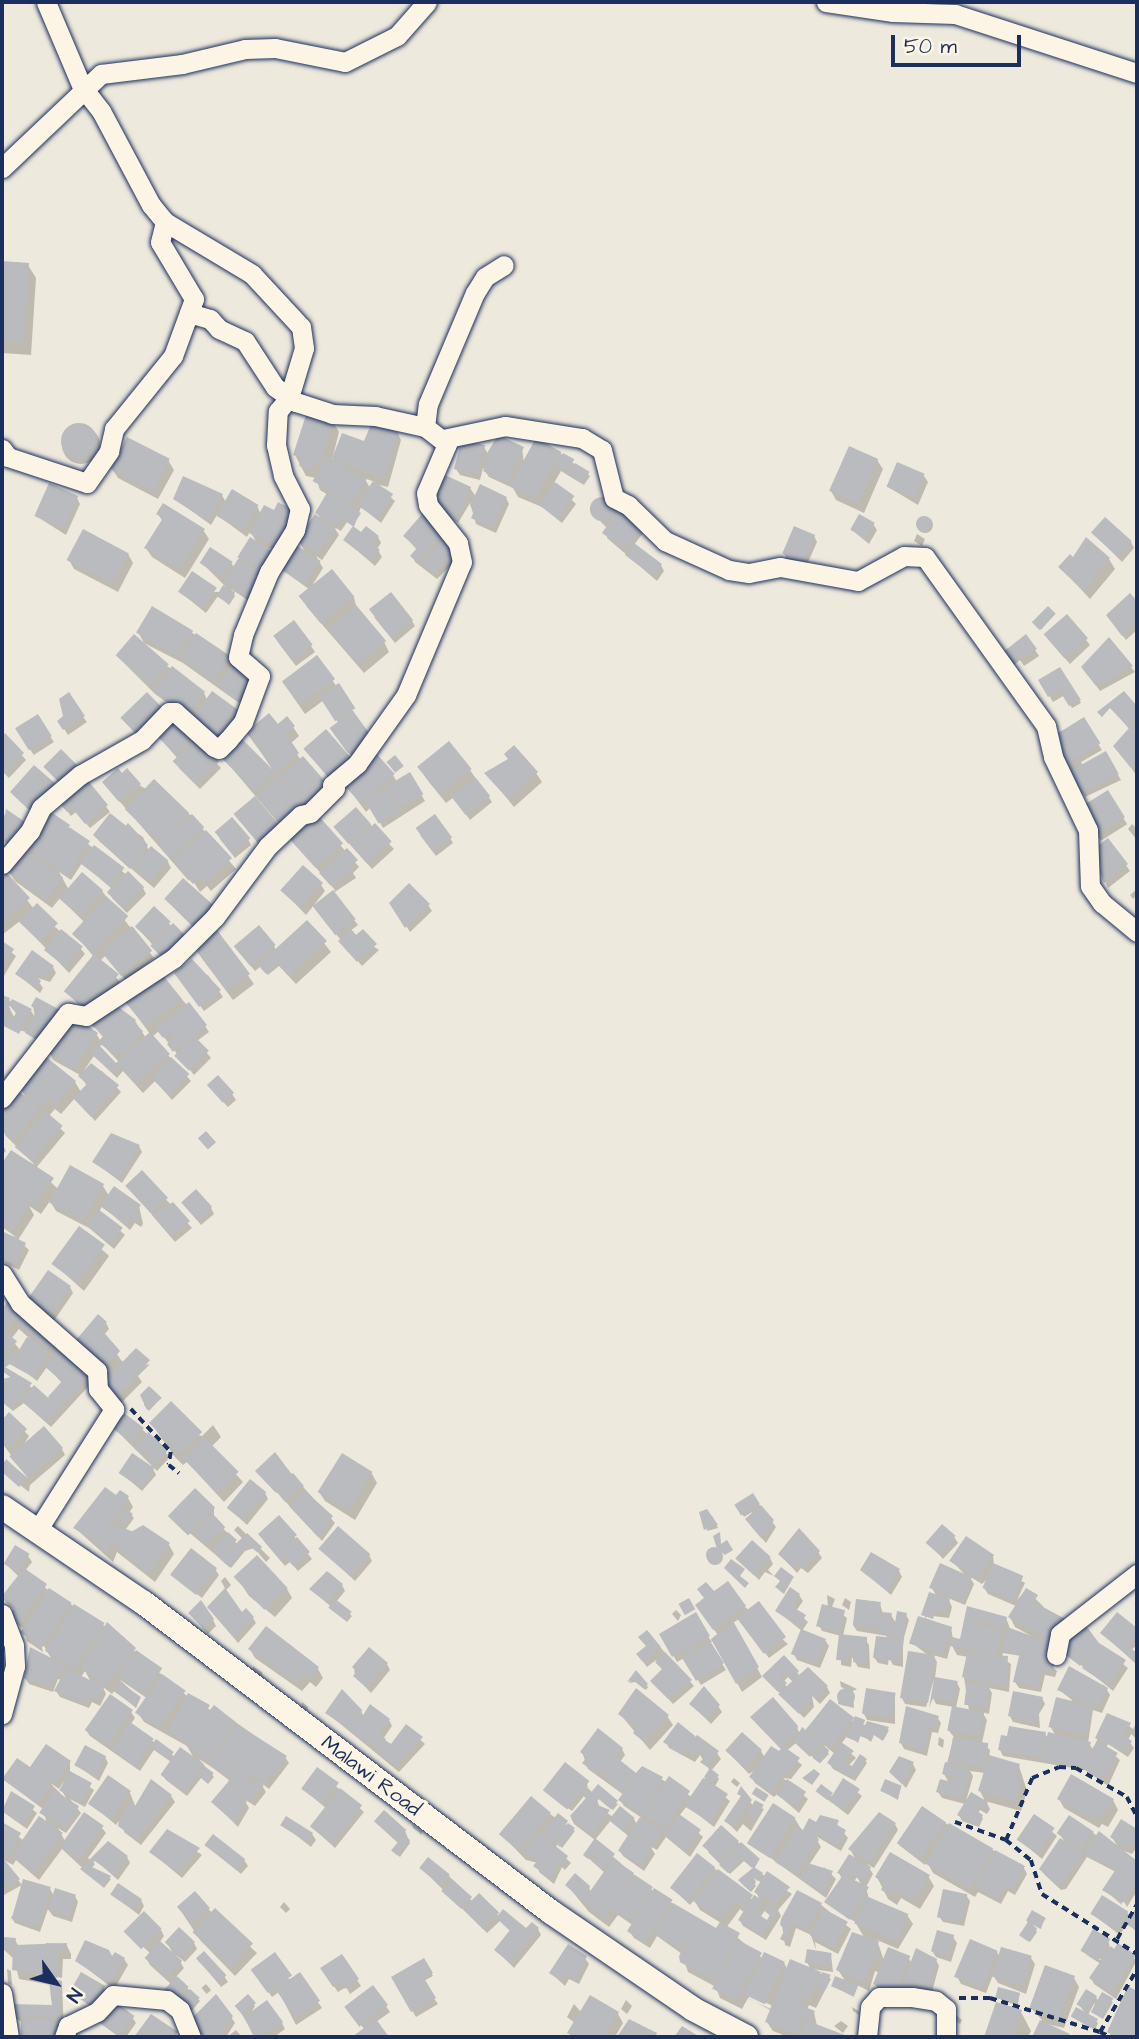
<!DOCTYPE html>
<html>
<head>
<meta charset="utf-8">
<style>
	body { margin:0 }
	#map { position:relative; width:1139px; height:2039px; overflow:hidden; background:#eee9dd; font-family:"Architects Daughter",sans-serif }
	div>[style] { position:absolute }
	.shadow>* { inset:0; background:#0003; transform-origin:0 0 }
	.round { border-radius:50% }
	.building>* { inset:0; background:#babbbe; transform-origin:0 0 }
	.path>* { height:3.5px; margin-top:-1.75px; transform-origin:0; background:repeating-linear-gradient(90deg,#1b2f5e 0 7px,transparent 0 12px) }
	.roads { filter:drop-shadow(0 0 2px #1b2f5e) drop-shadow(0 0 2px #1b2f5e) }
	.minor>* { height:19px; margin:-9.5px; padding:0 9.5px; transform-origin:9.5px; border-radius:9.5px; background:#fcf5e5 }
	.major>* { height:24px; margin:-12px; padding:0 12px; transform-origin:12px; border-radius:12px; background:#fcf5e5 }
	span { translate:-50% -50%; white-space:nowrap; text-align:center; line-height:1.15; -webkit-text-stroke:6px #fcf5e5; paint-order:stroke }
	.street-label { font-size:21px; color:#1b2f5e }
	.frame { position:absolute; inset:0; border:4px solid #1b2f5e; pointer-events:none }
	.north { position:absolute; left:21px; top:1948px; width:70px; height:70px; -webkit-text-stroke:5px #fcf5e5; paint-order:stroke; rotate:124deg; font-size:19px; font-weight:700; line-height:28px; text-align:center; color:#1b2f5e }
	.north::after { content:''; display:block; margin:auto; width:24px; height:32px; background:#1b2f5e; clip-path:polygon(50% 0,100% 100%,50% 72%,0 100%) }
	.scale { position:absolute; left:891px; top:35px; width:130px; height:32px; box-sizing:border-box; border:4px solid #1b2f5e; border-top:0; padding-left:9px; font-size:21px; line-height:24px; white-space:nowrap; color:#1b2f5e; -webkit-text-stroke:5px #fcf5e5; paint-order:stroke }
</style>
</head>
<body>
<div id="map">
	<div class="shadow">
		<i style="clip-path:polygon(2px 263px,28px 265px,36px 278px,31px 355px,2px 353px)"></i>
		<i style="clip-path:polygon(evenodd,333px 422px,339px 432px,331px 464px,343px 435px,369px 445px,398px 434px,401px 440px,388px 487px,375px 484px,395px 501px,381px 523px,361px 507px,354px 527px,347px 522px,341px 531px,334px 527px,339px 535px,322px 560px,316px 556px,323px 568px,310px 589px,354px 598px,357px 609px,384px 642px,389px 652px,364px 673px,307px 607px,302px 597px,310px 590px,280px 568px,306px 554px,299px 541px,322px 521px,317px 513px,328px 495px,320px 490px,316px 478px,306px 476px,295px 455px,333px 422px,364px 478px,375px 482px,371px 489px,364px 478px)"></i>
		<i class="round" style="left:62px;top:426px;width:38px;height:38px"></i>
		<i style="clip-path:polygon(484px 447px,488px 454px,522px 448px,524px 464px,560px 453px,590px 476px,584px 485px,561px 471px,554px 483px,576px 504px,562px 523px,542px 507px,518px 497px,513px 488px,489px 477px,483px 468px,480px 480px,460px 475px,456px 469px)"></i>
		<i style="clip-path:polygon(168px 460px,174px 470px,158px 499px,118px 478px,112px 469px)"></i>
		<i style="clip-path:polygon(877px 460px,883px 469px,864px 513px,836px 500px,831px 491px)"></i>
		<i style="clip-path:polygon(924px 476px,928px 482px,918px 505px,888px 487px)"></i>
		<i style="clip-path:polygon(470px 488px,476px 497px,506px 498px,509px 504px,496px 533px,476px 524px,470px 503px,458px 523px,441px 512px)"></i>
		<i style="clip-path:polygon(222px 495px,226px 503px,257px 506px,279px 552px,257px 544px,275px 555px,252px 603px,231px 589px,235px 596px,229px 605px,218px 596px,206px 613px,180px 592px,231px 592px,202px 563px,231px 563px,234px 567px,250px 539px,257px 543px,250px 531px,247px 537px,217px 515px,211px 525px,175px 499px)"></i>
		<i style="clip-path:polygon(77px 498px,80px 504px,66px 535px,36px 516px)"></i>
		<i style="clip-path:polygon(603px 498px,639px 527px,643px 533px,634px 545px,661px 565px,664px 571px,657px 581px,607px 538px,607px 528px,591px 512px,596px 500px,599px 503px)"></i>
		<i style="clip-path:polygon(158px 514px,203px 530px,209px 539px,185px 578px,152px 557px,146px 548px,163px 522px)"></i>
		<i class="round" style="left:917px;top:517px;width:16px;height:16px"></i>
		<i style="clip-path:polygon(873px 524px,877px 530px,869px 544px,852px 530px)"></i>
		<i style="clip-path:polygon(1093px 533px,1131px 542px,1134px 548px,1122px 562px)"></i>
		<i style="clip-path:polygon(361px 534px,378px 537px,381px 543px,377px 549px,382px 557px,375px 566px,345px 540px)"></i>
		<i style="clip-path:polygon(442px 534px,459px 557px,437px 579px,415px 562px,412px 556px,417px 550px,405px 536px)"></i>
		<i style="clip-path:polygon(917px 534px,925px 539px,922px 546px,914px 541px)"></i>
		<i style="clip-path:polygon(814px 536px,817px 542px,806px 567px,787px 559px,784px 553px)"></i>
		<i style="clip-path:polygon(128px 554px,133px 563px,118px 592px,74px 569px,69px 560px)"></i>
		<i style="clip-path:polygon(1073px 559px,1109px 559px,1115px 569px,1090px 599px,1060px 567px)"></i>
		<i style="clip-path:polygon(1130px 596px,1137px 603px,1137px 630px,1126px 640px,1112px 622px)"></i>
		<i style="clip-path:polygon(1054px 615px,1041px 630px,1034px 623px)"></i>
		<i style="clip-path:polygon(1067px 616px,1090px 645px,1070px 664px,1049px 640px)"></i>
		<i style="clip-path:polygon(374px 617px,412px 621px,415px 626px,395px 643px)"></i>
		<i style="clip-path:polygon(138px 632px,191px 632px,255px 676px,242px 705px,183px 663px,144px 643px)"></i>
		<i style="clip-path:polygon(1026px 636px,1039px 656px,1024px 666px,1020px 660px,1013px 666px,1011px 647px)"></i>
		<i style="clip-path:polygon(278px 642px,311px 646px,315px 652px,296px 666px)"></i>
		<i style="clip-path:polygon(117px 656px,167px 666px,204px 693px,228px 746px,155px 694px)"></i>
		<i style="clip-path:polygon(317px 657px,370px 737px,353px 758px,335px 734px,339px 724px,324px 700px,305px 714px,289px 691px)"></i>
		<i style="clip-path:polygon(1131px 667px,1135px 672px,1100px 691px,1087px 673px)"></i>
		<i style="clip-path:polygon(1040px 680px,1071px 687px,1081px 703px,1072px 708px,1065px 695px,1053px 702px)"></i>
		<i style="clip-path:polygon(1124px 693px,1137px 708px,1137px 776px,1115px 746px,1130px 730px,1114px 711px)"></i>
		<i style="left:37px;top:716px;width:31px;height:24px;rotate:57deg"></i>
		<i style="clip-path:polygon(83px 717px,87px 722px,68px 735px,59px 721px)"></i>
		<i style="clip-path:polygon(122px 718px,173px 718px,221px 768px,200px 789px,179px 768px,178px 759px,155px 732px,144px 743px)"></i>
		<i style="clip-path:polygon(287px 718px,299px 736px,290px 744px,301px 760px,312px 812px,359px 867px,353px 873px,356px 878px,333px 893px,358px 925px,350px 931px,379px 950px,362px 966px,314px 907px,335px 890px,224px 759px,241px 741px,275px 774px,254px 741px)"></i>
		<i style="clip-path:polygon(1083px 720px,1102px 750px,1081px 762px,1083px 766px,1105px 753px,1121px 780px,1085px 797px,1052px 736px)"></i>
		<i style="clip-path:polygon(5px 736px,26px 760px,9px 778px,2px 771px)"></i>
		<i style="clip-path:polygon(509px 760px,536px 773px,542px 782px,514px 807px,487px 774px)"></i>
		<i style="clip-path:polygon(46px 767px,83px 776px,110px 812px,90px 828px,76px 812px,71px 816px,63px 806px,69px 792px)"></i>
		<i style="clip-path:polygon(470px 770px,492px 802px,470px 820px,454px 797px,446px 803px,425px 777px)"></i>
		<i style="clip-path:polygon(122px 775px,192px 816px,236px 869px,211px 891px,207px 886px,200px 892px,190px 876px,189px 881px,108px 788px)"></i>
		<i style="clip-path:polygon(393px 775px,397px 782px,409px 775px,425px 801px,383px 828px,371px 807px,366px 812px,343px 781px)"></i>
		<i style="left:1107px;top:792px;width:38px;height:31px;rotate:58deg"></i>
		<i style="clip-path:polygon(356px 810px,394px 849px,372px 869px,340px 833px)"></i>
		<i style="clip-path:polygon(evenodd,7px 812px,30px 827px,48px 812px,143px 888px,146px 894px,127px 913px,112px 898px,112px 889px,82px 863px,71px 880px,59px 872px,69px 890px,102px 891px,154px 958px,126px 981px,106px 955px,100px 961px,123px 985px,109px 1002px,135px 1021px,146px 1038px,150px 1034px,127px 1002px,161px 975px,205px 1026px,209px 1032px,197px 1041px,211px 1058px,194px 1075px,159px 1031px,152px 1037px,191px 1081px,172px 1100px,155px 1081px,143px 1093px,123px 1071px,117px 1078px,94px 1056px,84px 1070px,102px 1071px,121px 1092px,95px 1121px,75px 1098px,61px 1114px,55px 1109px,48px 1117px,65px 1133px,36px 1168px,58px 1189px,103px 1186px,109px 1196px,139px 1206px,143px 1224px,141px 1227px,135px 1223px,130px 1230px,102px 1206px,99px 1212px,125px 1235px,114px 1249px,89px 1228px,56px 1211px,50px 1201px,41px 1214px,29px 1206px,34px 1215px,18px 1240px,29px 1250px,19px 1270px,2px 1261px,5px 1234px,16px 1237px,2px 1227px,2px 1166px,11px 1152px,35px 1165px,5px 1135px,2px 1109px,9px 1100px,27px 1100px,21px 1089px,75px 1082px,81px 1092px,87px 1086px,80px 1075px,53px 1060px,49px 1049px,26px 1032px,2px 1025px,2px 997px,31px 1011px,35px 1017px,33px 1006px,97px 1035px,101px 1042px,104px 1038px,92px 1024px,95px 1020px,65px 991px,94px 957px,74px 933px,84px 922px,60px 898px,52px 908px,15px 881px,9px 872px,22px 854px,2px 840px,2px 818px,7px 812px,25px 845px,31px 856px,22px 849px,25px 845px,7px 812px,10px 1006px,17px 1014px,14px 1017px,9px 1007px,10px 1006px,7px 812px,102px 1044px,119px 1062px,116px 1065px,99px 1048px,102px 1044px)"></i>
		<i style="clip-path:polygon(110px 815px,143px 837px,149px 851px,168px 862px,171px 868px,154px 888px,99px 841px,95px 835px)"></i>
		<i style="clip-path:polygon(1132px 824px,1137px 829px,1137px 840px,1128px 829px)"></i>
		<i style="clip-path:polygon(420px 835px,450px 838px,453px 843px,436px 856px)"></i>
		<i style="clip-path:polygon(219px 838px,248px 839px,251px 845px,235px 858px)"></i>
		<i style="clip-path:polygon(1108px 840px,1130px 871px,1108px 888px,1093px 852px)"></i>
		<i style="clip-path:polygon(7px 875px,34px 909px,81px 949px,85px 954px,69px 973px,20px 921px,2px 935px,2px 880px)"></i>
		<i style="clip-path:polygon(321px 885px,325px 891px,306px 915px,282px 890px)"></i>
		<i style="clip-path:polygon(1137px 889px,1137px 895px,1133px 899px,1130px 895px)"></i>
		<i style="clip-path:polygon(166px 900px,218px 915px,200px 934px)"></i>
		<i style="clip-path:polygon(392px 903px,428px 905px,432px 911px,410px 932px)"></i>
		<i style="clip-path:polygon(154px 908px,172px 927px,171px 966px,137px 927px)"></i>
		<i style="clip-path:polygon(307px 922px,331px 952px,296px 984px,279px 966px,268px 975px,261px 966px,255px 971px,239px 952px,274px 946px,276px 950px)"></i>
		<i style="clip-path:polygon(217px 932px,254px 984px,233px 1000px,201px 957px)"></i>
		<i style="clip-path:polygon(2px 945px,16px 956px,2px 979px)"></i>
		<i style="clip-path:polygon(53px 967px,56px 973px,50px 982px,35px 977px,43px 988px,40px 993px,17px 974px)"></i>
		<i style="clip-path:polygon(208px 975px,223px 997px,204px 1011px,180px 979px)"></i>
		<i style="clip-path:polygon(213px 1091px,232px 1094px,236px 1100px,228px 1107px)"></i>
		<i style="clip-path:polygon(2px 1143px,6px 1151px,2px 1155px)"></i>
		<i style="clip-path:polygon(139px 1146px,142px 1152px,122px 1183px,94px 1162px)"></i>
		<i style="clip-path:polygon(142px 1173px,192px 1228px,175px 1242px,128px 1186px)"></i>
		<i style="clip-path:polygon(183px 1203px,211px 1208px,214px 1214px,201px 1225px)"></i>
		<i style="clip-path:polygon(79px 1228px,109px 1256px,84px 1291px,54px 1264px)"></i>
		<i style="clip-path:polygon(70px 1287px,73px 1293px,51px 1325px,30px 1311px)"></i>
		<i style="clip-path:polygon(evenodd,10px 1301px,96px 1378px,51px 1427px,24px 1403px,13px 1411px,2px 1402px,4px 1382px,12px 1378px,2px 1371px,2px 1311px,10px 1301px,19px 1329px,29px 1338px,21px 1351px,11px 1339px,19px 1329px,10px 1301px,13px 1362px,37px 1381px,47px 1367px,62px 1383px,48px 1399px,4px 1368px,13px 1362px)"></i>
		<i style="clip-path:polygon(106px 1323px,109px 1329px,104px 1335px,121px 1360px,131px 1369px,150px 1364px,138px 1376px,142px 1382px,119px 1405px,108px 1378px,76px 1352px)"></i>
		<i style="clip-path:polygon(160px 1399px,149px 1411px,144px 1405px,147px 1401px)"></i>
		<i style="clip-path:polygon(9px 1415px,29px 1436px,21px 1449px,62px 1449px,65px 1455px,30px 1485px,29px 1492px,2px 1471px,2px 1462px,6px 1461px,28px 1478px,2px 1443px,2px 1422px)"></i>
		<i style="clip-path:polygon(151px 1423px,202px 1436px,213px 1425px,221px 1437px,211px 1447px,243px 1482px,224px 1502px,187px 1462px,183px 1465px,174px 1456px)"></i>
		<i style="clip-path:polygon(114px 1428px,142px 1429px,170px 1457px,157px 1471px)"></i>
		<i style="clip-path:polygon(275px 1455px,335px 1523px,322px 1541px,257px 1471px)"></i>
		<i style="clip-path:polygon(342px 1455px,372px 1474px,377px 1483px,355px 1520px,325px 1501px,319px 1492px)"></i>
		<i style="clip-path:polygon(153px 1469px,156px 1475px,142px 1491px,120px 1472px)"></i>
		<i style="clip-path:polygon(265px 1493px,268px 1499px,247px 1525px,228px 1507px)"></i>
		<i style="clip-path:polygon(752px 1495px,776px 1527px,766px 1543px,750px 1525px,752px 1512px,744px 1517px,737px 1505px)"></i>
		<i style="clip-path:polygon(116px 1498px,128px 1498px,133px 1507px,129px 1513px,134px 1518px,126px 1529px,169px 1545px,174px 1554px,155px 1582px,117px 1552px,113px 1562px,75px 1528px)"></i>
		<i style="clip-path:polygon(214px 1508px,214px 1518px,238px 1545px,243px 1539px,234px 1530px,238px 1526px,270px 1558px,266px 1562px,254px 1548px,245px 1551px,231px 1568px,171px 1517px)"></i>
		<i style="clip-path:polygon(712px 1516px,718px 1528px,707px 1531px,709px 1517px)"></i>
		<i style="clip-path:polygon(279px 1518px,312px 1559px,298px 1571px,290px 1562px,285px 1566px,264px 1541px)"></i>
		<i style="clip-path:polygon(954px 1537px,958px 1543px,943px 1559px,928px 1542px)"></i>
		<i style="clip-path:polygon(321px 1549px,369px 1555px,372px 1561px,355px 1581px)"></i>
		<i class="round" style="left:707px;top:1549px;width:16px;height:16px"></i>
		<i style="clip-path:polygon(818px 1552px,822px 1558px,808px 1573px,801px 1568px,797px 1573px,780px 1554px)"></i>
		<i style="clip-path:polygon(evenodd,28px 1556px,32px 1562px,25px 1571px,48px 1590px,102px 1624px,187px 1696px,212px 1711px,214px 1707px,285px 1757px,289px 1763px,269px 1789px,260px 1782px,266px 1792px,255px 1806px,244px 1799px,249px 1808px,238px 1827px,213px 1802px,230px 1781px,213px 1768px,199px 1759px,214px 1777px,208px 1784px,201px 1778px,187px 1796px,166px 1780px,162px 1774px,171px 1762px,154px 1750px,140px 1771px,90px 1736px,86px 1730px,131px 1712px,135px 1718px,130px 1725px,175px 1757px,195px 1760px,187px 1746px,144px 1722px,138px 1713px,148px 1699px,119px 1679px,140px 1699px,136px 1708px,115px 1690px,112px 1694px,103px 1687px,106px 1694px,100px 1706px,92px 1702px,89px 1708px,60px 1697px,56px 1691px,62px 1680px,58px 1679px,53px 1692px,29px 1684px,25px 1678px,51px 1658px,40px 1639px,43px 1652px,27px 1641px,24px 1629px,14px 1622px,14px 1610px,2px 1598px,19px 1577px,5px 1563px,28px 1556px,85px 1671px,91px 1682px,81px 1677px,85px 1671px)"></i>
		<i style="clip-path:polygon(evenodd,993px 1556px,994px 1565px,1025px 1583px,1017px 1600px,1026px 1590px,1043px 1606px,1053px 1648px,1049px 1664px,1057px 1671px,1055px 1677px,1045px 1675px,1041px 1692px,1019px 1688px,1015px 1682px,1021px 1656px,1003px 1653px,1002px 1658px,1011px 1664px,1009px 1692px,989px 1688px,992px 1693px,989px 1714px,982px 1712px,987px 1720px,982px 1743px,990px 1750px,989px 1757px,1019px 1766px,1027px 1791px,1021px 1811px,985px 1801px,980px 1791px,985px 1773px,970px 1771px,973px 1776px,966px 1801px,987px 1803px,990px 1809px,987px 1814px,980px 1810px,978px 1813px,983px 1818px,979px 1827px,962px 1821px,959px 1815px,965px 1804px,942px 1798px,938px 1792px,949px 1783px,944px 1774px,954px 1737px,949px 1731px,954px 1707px,936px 1704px,933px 1698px,929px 1708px,934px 1679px,926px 1707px,905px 1704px,902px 1698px,909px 1653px,929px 1656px,912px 1643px,937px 1597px,932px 1588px,967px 1577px,952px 1561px,993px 1556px,969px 1576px,982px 1584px,989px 1577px,984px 1588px,988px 1594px,1016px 1606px,1010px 1617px,1015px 1627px,1040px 1641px,1011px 1631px,1006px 1618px,969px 1609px,961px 1641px,953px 1639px,951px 1628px,925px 1618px,925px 1615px,949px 1618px,952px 1607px,948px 1598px,965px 1605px,974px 1584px,969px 1576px,993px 1556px,951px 1644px,957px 1655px,968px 1657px,964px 1677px,969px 1711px,956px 1708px,960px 1689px,957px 1683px,935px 1678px,937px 1662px,933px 1655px,947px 1659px,951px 1644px)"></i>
		<i style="clip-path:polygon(770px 1558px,773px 1564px,768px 1570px,774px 1576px,765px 1572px,759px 1580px,738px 1559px)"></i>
		<i style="clip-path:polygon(215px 1569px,219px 1575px,202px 1598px,171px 1574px)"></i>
		<i style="clip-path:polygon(862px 1570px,899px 1571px,902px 1577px,891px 1595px)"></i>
		<i style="clip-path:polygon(225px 1577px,231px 1585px,226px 1590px,221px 1581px)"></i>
		<i style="clip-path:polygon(793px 1578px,784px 1594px,779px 1590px,777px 1587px)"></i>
		<i style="clip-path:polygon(238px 1579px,287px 1589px,292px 1598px,275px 1617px,249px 1596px)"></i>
		<i style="clip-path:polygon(342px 1585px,345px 1591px,336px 1602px,352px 1616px,347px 1622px,312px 1589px)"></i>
		<i style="clip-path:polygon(713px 1594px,745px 1607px,788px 1644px,769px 1658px,739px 1619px,733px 1623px,762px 1677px,742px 1692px,714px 1641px,709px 1643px,726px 1670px,701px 1685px,684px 1658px,677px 1662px,661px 1634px,695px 1614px,711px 1641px,718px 1635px,700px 1611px)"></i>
		<i style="clip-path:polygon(799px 1595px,803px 1601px,796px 1611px,808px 1622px,802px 1631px,825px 1640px,829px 1646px,820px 1668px,797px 1660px,794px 1654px,802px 1631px,777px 1611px)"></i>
		<i style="clip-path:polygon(827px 1595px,835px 1599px,832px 1607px,847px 1618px,843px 1636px,865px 1639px,869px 1645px,870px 1669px,858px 1667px,852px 1657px,851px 1667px,841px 1665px,841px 1636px,822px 1631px,819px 1625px,828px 1608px)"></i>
		<i style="clip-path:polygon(845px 1598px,851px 1602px,849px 1610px,842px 1605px)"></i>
		<i style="clip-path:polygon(880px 1604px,883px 1614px,891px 1615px,897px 1625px,905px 1614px,909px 1620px,903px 1641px,903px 1667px,893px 1665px,889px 1657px,888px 1665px,878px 1663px,874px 1657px,887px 1636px,857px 1631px,853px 1625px)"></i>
		<i style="clip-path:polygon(209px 1607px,253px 1618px,256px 1623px,238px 1643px)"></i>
		<i style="clip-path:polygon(676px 1610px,681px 1615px,678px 1621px,672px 1614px)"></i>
		<i style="clip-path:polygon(190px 1614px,213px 1620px,216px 1626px,208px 1634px)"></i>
		<i style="clip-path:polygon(1117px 1614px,1137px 1630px,1137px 1645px,1131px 1650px,1137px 1657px,1136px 1664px,1102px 1633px)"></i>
		<i style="clip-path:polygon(647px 1632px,694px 1686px,673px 1704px,652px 1681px,663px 1670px,656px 1660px,647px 1667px,638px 1655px,647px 1647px)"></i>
		<i style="clip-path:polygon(2px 1642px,8px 1646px,18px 1668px,4px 1702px,2px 1661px,9px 1648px,2px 1655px)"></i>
		<i style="clip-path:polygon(1098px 1644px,1128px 1668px,1113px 1691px,1064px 1651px)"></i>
		<i style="clip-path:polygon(250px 1649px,318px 1669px,323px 1678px,316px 1687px,310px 1682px,302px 1691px,255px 1658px)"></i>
		<i style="clip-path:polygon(evenodd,784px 1657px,800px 1676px,827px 1687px,830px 1693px,820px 1704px,812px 1696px,814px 1707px,804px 1718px,764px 1676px,784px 1657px,788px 1677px,794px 1683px,788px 1688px,783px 1682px,788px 1677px)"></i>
		<i style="clip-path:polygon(387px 1664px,390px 1670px,371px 1693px,355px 1676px,354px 1667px)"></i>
		<i style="clip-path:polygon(253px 1666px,262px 1672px,263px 1679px,252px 1671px)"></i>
		<i style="clip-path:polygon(636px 1673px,648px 1687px,646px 1690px,636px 1682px,629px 1683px)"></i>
		<i style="clip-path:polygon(840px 1681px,857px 1689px,853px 1691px,854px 1708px,838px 1704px,840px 1690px,849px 1690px,841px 1687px)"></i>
		<i style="clip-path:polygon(1104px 1685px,1110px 1695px,1102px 1713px,1093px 1710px,1088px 1743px,1093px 1749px,1108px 1716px,1117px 1721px,1119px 1718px,1133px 1729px,1137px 1722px,1137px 1739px,1131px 1734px,1128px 1740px,1134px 1748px,1128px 1757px,1108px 1744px,1106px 1748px,1120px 1760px,1108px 1786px,1085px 1770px,1003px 1756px,1000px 1750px,1045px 1734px,1048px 1738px,1056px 1736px,1050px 1726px,1072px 1700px,1059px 1690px)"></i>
		<i style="clip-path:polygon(895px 1695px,895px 1724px,867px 1720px,864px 1714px)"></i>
		<i style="clip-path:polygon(1042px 1698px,1045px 1704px,1039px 1714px,1040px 1728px,1013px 1722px,1010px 1716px)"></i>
		<i style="clip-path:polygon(830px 1701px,855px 1723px,889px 1730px,883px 1741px,874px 1735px,871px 1742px,861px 1734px,858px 1743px,848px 1735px,841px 1744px,856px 1758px,848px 1766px,852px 1770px,861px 1757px,867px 1763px,855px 1781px,833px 1769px,829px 1763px,835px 1754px,824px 1745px,829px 1754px,820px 1763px,796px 1743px,786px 1751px,802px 1765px,791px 1779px,783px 1778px,808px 1799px,799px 1813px,777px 1794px,774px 1797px,755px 1783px,751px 1777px,758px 1768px,749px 1774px,727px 1751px,761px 1751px,765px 1758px,780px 1754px,782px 1750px,752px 1718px,796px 1727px,801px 1735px)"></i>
		<i style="clip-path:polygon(302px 1702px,308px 1707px,308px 1711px,302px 1707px)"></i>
		<i style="clip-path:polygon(691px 1704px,718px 1706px,722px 1712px,711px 1724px)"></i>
		<i style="clip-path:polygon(361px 1711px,364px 1717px,389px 1720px,392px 1726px,383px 1739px,398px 1751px,407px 1727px,425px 1744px,399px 1772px,327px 1713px)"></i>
		<i style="clip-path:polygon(620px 1714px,667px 1716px,673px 1725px,650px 1750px)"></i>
		<i style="clip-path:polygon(937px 1717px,941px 1723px,938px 1733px,932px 1732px,927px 1756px,904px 1749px,901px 1743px)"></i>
		<i style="clip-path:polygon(678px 1724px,717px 1753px,721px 1759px,711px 1771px,719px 1779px,714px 1788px,730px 1801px,714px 1827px,687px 1806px,679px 1816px,703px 1837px,690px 1857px,666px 1837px,657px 1850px,650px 1846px,655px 1854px,644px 1871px,623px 1856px,619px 1850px,629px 1837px,611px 1820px,595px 1840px,574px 1824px,571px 1818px,587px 1800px,584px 1796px,572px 1811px,544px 1790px,587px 1782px,588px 1791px,618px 1804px,613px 1810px,595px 1795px,600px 1808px,613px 1817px,634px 1819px,637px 1825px,642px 1818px,624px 1806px,620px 1800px,624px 1795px,588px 1769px,582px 1752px,622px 1749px,625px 1755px,620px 1762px,637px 1776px,642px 1768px,692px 1797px,710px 1771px,700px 1755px,695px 1762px,669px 1748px,666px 1742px)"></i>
		<i style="clip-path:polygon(939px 1737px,944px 1740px,943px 1748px,938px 1745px)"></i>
		<i style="clip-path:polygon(105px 1757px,108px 1763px,99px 1781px,76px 1765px)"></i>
		<i style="clip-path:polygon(evenodd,70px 1762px,70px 1773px,94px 1790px,85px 1807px,70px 1799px,81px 1813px,66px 1833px,58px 1828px,65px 1841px,102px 1828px,106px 1833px,88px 1858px,95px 1864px,91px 1869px,111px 1879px,104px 1888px,62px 1849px,39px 1880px,16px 1860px,13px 1865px,2px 1859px,2px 1824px,24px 1841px,47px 1824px,43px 1809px,4px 1780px,70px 1762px,64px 1781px,62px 1791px,68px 1801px,49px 1782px,59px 1789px,64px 1781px)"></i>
		<i style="clip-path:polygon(913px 1764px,916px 1770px,906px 1788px,891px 1772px)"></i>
		<i style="clip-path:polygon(317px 1769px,364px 1812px,335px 1848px,312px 1827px,327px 1809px,303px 1789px)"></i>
		<i style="clip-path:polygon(108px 1778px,130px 1793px,136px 1808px,171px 1796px,175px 1802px,141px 1845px,124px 1832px,123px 1815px,116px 1825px,91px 1804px)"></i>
		<i style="left:734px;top:1778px;width:8px;height:5px;rotate:40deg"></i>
		<i style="clip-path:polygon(843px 1781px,862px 1796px,848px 1815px,818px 1792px,834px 1797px)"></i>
		<i style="clip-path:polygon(901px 1787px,898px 1800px,882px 1791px)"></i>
		<i style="clip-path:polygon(742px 1789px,753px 1806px,764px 1809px,751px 1831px,743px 1824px,737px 1832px,726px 1821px,741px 1798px)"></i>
		<i style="clip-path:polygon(11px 1793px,37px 1813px,27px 1829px,2px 1811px)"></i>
		<i style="clip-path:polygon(1059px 1799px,1113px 1800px,1118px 1810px,1108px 1827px,1102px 1824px,1099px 1828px,1064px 1808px)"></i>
		<i style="clip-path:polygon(550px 1814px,575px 1831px,562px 1848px,558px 1844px,555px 1848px,571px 1863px,565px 1870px,562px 1867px,554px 1884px,539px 1872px,538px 1863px,526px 1860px,501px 1834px)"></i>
		<i style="clip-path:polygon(1035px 1817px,1057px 1836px,1042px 1859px,1019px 1840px)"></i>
		<i style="clip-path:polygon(795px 1819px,803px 1832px,833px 1819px,848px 1838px,841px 1851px,814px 1835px,821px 1847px,809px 1865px,820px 1874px,824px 1867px,836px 1879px,826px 1898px,750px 1843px)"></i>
		<i style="clip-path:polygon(1121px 1821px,1137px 1832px,1137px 1847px,1132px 1854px,1119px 1849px,1137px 1862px,1137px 1891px,1127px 1907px,1120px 1895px,1122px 1905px,1105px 1890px,1116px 1872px,1087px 1857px,1066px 1889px,1061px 1890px,1045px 1875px,1041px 1869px,1066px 1844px,1059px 1833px,1093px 1833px,1119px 1849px,1112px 1837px)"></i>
		<i style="clip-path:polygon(377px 1822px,405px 1831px,410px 1843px,400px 1857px,395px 1853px,399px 1844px)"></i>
		<i style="clip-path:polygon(945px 1823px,1024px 1868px,1027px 1874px,1015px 1895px,1008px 1891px,1001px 1904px,978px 1892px,975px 1897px,933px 1873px,927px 1862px,925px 1865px,899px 1845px)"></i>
		<i style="clip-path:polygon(412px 1824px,422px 1831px,422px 1835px,413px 1828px)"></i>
		<i style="clip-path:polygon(evenodd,895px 1824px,898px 1830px,874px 1868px,867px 1864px,873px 1874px,866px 1887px,869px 1899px,907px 1915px,913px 1924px,898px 1949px,877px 1940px,884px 1961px,908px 1957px,912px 1964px,936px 1960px,939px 1966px,929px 2003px,879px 1990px,875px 1984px,880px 1973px,875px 1971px,869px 1991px,855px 1984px,854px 1997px,832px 1986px,846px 1982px,838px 1970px,864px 1937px,855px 1922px,826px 1902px,842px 1879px,839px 1873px,856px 1860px,850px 1849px,895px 1824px,857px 1877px,862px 1886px,854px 1882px,857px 1877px)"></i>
		<i style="clip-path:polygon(283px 1825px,312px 1834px,316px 1840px,311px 1847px)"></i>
		<i style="clip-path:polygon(167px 1832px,202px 1855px,182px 1878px,151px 1852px)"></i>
		<i style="clip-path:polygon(evenodd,595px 1841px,654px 1892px,717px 1931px,721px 1923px,700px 1910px,694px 1900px,690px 1905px,672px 1888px,714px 1868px,753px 1900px,760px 1900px,756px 1892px,762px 1883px,751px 1876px,756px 1886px,751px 1892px,741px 1883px,754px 1869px,744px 1861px,730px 1874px,708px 1852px,738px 1842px,759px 1860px,754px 1869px,792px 1894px,778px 1910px,781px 1916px,766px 1940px,743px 1926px,740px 1920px,745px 1913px,740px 1909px,726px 1928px,763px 1959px,784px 1963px,788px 1970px,811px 1970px,807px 1962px,831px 1954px,833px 1972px,812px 1969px,831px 1979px,816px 2008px,809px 2005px,807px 2010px,814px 2012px,817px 2026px,845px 2037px,788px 2037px,773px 2031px,767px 2022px,772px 2011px,748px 1998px,742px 2009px,720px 1998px,716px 1987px,688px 1972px,682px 1954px,657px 1936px,650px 1948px,634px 1938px,630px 1932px,634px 1926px,618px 1915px,609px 1927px,589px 1912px,567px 1885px,589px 1888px,591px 1892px,605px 1873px,585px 1855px,595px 1841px,765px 1910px,771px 1917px,768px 1922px,760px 1918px,765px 1910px,595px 1841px,749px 1995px,775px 2007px,773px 2010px,749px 1999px,749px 1995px)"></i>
		<i style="clip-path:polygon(207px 1845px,244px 1860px,248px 1866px,241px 1874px)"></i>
		<i style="clip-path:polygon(127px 1857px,130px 1863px,118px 1880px,94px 1859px)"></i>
		<i style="clip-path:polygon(2px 1860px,22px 1885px,2px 1896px)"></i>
		<i style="clip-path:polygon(421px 1868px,449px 1876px,473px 1902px,527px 1930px,538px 1929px,541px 1935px,514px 1968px,496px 1950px,511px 1932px,500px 1921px,487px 1933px)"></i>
		<i style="clip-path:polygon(928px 1876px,934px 1886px,920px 1909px,901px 1898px,897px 1905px,888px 1899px,877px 1877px)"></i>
		<i style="clip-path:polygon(50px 1889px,54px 1896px,75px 1896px,78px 1902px,72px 1922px,53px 1916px,48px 1909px,40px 1932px,15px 1923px,11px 1917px)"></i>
		<i style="clip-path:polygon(113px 1895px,141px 1900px,144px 1906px,139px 1915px)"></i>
		<i style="clip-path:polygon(966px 1895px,970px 1901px,964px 1926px,943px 1922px,939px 1916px)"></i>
		<i style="clip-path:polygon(284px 1902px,290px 1909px,286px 1913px,280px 1907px)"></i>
		<i style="clip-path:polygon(820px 1904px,851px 1929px,838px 1954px,815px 1942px,816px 1950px,811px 1935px,796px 1928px,790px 1947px,785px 1945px,782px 1925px)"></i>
		<i style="clip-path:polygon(179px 1908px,208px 1909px,257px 1953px,235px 1976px,200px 1940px)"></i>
		<i style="clip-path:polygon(1137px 1909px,1137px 1933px,1128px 1922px,1120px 1935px,1092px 1914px,1127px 1912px,1131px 1919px)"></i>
		<i style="clip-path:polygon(1044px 1919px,1041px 1929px,1033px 1924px,1037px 1932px,1030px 1942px,1023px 1937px,1028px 1920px)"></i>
		<i style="clip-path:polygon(161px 1930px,164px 1936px,159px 1943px,174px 1955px,167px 1943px,194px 1943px,197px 1949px,185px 1962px,176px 1955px,184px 1968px,176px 1977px,200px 2001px,188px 2015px,172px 1985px,150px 1965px,147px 1959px,151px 1954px,129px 1934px)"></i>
		<i style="clip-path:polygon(953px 1937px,957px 1943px,951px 1962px,936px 1957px,932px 1951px)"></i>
		<i style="clip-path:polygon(15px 1940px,19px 1947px,46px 1949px,46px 1943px,66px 1944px,71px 1954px,71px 1959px,63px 1959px,62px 1978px,17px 1969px,62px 1981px,64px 2037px,23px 2037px,22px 2022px,12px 2016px,54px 2007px,51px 1985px,19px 1979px,14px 1959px,3px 1949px)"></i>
		<i style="clip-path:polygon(1108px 1940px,1110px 1948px,1137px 1960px,1116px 1999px,1094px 1984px,1091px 1978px,1101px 1964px,1085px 1954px,1106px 1962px,1082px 1950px)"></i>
		<i style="clip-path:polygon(997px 1952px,1000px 1957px,1031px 1958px,1035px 1964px,1026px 1994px,998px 1983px,993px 1975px,986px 1993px,961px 1984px,958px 1978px)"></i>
		<i style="clip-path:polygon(341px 1956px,361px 1986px,350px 1994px,346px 1987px,338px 1992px,326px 1975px)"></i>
		<i style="clip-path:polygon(585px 1958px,589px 1964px,579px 1984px,569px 1979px,565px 1986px,551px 1973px)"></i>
		<i style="clip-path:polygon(124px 1959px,128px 1965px,116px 1986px,111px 1987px,77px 1961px)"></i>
		<i style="clip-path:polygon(198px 1959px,224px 1976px,228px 1982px,221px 1987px)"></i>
		<i style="clip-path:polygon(424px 1961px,433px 1976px,422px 1982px,438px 2004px,416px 2017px,393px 1977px)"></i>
		<i style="clip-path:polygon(7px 1969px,11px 1971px,12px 1985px,8px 1983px)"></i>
		<i style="clip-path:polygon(299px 1974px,322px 2008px,296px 2025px,279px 1992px,272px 1997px,257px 1976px,292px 1979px)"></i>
		<i style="clip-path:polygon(1074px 1978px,1079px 1987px,1064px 2028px,1043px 2023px,1070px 2037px,1034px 2037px,1042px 2020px,1031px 2008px)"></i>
		<i style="left:206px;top:1984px;width:8px;height:6px;rotate:50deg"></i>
		<i style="clip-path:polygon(373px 1987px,390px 2012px,376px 2022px,387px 2037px,355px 2037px,365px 2030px,346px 2007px)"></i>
		<i style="clip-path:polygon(104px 1988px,107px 1993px,97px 2011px,71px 1992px)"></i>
		<i style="clip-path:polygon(1128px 1988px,1137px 1993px,1137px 2037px,1112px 2037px,1109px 2032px)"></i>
		<i style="clip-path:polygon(1019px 1994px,1018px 2006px,997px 1998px)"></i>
		<i style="clip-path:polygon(248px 1996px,255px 2006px,250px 2015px,282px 2023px,285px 2029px,274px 2037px,256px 2037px,236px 2005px)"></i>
		<i style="clip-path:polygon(1096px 1997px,1099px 2002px,1113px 2002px,1103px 2019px,1093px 2012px,1095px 2002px,1088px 2015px,1098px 2023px,1095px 2030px,1073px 2017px,1086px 2014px,1079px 2005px)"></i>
		<i style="clip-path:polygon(626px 2000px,632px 2006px,627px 2014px,621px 2009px)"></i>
		<i style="clip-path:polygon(574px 2004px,581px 2012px,618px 2014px,623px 2023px,615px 2037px,571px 2037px,575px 2023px,567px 2017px)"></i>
		<i style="clip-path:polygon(997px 2004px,1021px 2012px,1031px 2031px,1028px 2037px,986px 2037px)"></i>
		<i style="clip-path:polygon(852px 2007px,859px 2011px,859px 2015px,853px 2011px)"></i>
		<i style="clip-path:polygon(956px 2015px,962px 2020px,960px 2024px,953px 2019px)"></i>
		<i style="clip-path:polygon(132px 2017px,136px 2023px,126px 2037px,119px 2037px,98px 2020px)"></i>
		<i style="clip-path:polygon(231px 2017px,235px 2023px,226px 2037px,204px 2037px,194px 2027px)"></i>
		<i style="clip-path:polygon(841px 2021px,848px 2026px,843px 2033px,834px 2026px)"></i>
		<i style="clip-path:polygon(236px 2030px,242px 2037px,227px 2037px)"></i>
	</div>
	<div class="building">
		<i style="clip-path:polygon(2px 261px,29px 263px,24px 343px,2px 341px)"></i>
		<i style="clip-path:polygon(307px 412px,334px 421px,320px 465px,314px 463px,312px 470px,299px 466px,302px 457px,293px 455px)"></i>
		<i style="clip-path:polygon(372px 422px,399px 433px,392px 451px,373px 445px,393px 453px,383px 479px,332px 458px,342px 433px,364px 441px)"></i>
		<i class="round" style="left:61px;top:423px;width:36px;height:36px"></i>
		<i style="clip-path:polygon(498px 435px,524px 447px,508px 483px,483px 471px,487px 462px,483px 460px)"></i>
		<i style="left:127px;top:437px;width:48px;height:36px;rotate:27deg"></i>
		<i style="left:536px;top:438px;width:29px;height:55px;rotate:29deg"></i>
		<i style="left:462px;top:439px;width:24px;height:31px;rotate:15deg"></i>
		<i style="left:849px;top:446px;width:32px;height:49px;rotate:24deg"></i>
		<i style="left:563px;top:453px;width:13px;height:16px;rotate:29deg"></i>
		<i style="left:327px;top:456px;width:46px;height:29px;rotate:30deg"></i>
		<i style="left:897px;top:462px;width:30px;height:27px;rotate:23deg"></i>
		<i style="left:575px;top:463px;width:17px;height:14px;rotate:31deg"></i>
		<i style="clip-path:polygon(445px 475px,471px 487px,460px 514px,454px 518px,441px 512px,435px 507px,437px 501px,431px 498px)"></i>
		<i style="clip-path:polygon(183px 476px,223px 494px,208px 521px,173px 499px)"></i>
		<i style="left:373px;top:481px;width:24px;height:29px;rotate:33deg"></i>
		<i style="left:555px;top:482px;width:24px;height:28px;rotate:36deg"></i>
		<i style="left:49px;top:483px;width:32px;height:36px;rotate:24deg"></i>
		<i style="clip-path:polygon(480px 484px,507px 497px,492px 528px,471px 518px,475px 509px,470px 506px)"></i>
		<i style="left:232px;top:489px;width:31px;height:31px;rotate:31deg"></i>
		<i style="clip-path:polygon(328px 491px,351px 505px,346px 513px,351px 507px,361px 513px,353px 526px,342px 519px,338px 526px,315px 513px)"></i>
		<i class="round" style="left:590px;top:497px;width:24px;height:24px"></i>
		<i style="clip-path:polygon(278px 502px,295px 511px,276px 547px,249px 533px,264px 505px,274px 510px)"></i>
		<i style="clip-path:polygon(163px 503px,205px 529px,180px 569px,144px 548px,163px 518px,156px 514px)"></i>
		<i style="left:618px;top:510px;width:28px;height:28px;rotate:35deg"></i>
		<i style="left:315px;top:514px;width:25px;height:32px;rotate:34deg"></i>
		<i style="clip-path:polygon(422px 514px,444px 533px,418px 563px,410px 556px,417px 548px,403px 536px)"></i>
		<i style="left:859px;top:514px;width:18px;height:18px;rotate:29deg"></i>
		<i class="round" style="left:916px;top:516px;width:16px;height:16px"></i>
		<i style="left:1105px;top:517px;width:36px;height:21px;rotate:42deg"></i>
		<i style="clip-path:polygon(353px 526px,361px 532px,366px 526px,379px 536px,373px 544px,380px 550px,371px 561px,343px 540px)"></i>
		<i style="left:794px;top:526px;width:23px;height:30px;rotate:23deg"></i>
		<i style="left:83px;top:529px;width:52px;height:35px;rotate:28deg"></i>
		<i style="left:250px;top:537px;width:32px;height:24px;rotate:32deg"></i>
		<i style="clip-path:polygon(1086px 537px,1110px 558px,1084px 591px,1058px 567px,1070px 554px,1073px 557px)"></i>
		<i style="left:444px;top:538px;width:18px;height:34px;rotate:43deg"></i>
		<i style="left:293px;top:543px;width:33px;height:29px;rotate:33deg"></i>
		<i style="left:634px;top:543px;width:35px;height:15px;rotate:37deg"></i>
		<i style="left:210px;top:547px;width:27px;height:19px;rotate:33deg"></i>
		<i style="left:238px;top:559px;width:30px;height:27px;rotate:33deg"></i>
		<i style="left:332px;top:569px;width:36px;height:43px;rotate:51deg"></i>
		<i style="left:192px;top:571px;width:30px;height:25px;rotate:34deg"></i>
		<i style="left:223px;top:585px;width:14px;height:13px;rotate:30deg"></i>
		<i style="left:391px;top:592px;width:36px;height:28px;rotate:52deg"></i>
		<i style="clip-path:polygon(1130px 593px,1137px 601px,1137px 621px,1122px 636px,1106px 615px)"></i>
		<i style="left:356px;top:605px;width:47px;height:37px;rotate:50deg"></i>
		<i style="left:152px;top:606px;width:48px;height:31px;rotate:31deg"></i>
		<i style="left:1048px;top:606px;width:11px;height:23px;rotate:45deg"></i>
		<i style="left:1067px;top:614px;width:32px;height:31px;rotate:49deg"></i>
		<i style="left:294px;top:620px;width:31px;height:26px;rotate:53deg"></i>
		<i style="left:196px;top:633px;width:42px;height:30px;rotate:34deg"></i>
		<i style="left:134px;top:634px;width:46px;height:28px;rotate:41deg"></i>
		<i style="clip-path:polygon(1026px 634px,1037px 649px,1011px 664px,1002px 653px)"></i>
		<i style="clip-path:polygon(1109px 637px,1133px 666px,1096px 686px,1081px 667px)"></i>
		<i style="left:317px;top:655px;width:30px;height:44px;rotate:53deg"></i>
		<i style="left:235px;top:660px;width:26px;height:32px;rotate:36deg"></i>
		<i style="left:172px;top:666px;width:42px;height:30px;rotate:38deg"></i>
		<i style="clip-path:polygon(1060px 667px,1081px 700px,1069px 706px,1061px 693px,1065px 688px,1048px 697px,1038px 680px)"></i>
		<i style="left:339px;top:683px;width:30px;height:24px;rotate:57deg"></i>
		<i style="left:212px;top:691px;width:39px;height:33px;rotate:36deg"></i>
		<i style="clip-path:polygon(1124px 691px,1137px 706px,1137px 716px,1127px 726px,1110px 708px,1102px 717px,1097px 712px)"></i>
		<i style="clip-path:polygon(69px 692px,85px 716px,63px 730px,57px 721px,63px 716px,59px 699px)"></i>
		<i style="left:147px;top:692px;width:28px;height:37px;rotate:46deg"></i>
		<i style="left:353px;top:711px;width:31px;height:29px;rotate:54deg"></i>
		<i style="clip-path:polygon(269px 713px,278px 724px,287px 716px,295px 726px,286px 734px,299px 753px,276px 773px,246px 732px)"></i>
		<i style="left:38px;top:714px;width:26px;height:27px;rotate:58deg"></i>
		<i style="left:173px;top:715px;width:30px;height:26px;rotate:46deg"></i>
		<i style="left:1084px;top:717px;width:31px;height:39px;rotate:58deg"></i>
		<i style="clip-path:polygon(1137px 719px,1137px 762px,1131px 768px,1113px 746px)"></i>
		<i style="left:326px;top:729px;width:44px;height:30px;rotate:49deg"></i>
		<i style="clip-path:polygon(5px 733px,24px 753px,4px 773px,2px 736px)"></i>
		<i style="left:196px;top:738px;width:33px;height:33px;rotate:45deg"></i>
		<i style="left:241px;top:738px;width:49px;height:28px;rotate:45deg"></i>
		<i style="left:449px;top:741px;width:36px;height:41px;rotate:51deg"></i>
		<i style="clip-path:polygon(514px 745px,538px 772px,508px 799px,484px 773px,508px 759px,504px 754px)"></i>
		<i style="left:61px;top:749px;width:28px;height:25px;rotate:45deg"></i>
		<i style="left:374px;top:751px;width:31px;height:45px;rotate:48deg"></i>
		<i style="left:1106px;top:751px;width:26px;height:43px;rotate:61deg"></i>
		<i style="left:395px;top:755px;width:14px;height:11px;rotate:51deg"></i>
		<i style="left:303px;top:756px;width:41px;height:30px;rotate:49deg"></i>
		<i style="clip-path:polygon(34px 765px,57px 785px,29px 810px,10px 792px)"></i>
		<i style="clip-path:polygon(118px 768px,122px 773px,127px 768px,141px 784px,119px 802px,102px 782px)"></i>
		<i style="left:410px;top:772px;width:26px;height:26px;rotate:59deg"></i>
		<i style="left:279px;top:776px;width:43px;height:30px;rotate:49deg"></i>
		<i style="clip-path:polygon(85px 777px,108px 805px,85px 824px,72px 808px,67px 812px,57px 800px)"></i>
		<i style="left:476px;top:778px;width:23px;height:31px;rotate:52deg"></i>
		<i style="left:154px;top:779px;width:49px;height:42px;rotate:44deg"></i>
		<i style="left:387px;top:787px;width:27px;height:26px;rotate:59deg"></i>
		<i style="left:1108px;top:790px;width:32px;height:35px;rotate:58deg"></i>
		<i style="left:255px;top:796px;width:43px;height:28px;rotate:50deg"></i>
		<i style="left:356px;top:807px;width:23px;height:30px;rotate:49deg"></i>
		<i style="clip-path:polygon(6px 809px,31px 826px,16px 848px,2px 838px)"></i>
		<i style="clip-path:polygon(48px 810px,70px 825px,58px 842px,69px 827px,90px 841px,67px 876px,24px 846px)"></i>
		<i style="left:315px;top:812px;width:42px;height:37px;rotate:48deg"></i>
		<i style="clip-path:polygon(110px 813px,125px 825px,115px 838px,128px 823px,148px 845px,130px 869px,93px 835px)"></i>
		<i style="left:192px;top:814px;width:18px;height:46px;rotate:47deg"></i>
		<i style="left:435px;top:814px;width:29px;height:24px;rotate:54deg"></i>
		<i style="left:232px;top:817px;width:28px;height:23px;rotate:49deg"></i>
		<i style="left:375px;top:823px;width:25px;height:33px;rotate:48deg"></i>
		<i style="clip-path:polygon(206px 830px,232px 858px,205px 883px,200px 878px,193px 884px,172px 860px)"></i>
		<i style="clip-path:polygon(1108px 838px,1128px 864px,1104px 883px,1091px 851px)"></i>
		<i style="left:94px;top:845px;width:38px;height:23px;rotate:37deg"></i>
		<i style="left:151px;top:846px;width:23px;height:28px;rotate:40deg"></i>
		<i style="left:24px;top:848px;width:49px;height:29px;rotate:37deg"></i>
		<i style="clip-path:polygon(347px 848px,358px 860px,350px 867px,354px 871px,331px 886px,319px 873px)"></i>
		<i style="left:303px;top:865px;width:27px;height:34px;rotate:42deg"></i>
		<i style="left:128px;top:871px;width:23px;height:30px;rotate:45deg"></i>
		<i style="left:82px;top:872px;width:28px;height:35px;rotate:41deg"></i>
		<i style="clip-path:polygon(7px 873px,30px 898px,2px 924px,2px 877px)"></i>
		<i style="left:183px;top:878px;width:45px;height:28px;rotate:42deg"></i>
		<i style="clip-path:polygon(409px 883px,430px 904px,405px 928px,389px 903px)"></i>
		<i style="left:333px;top:890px;width:37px;height:26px;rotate:52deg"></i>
		<i style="left:106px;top:896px;width:30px;height:51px;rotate:42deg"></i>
		<i style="left:37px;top:903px;width:29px;height:26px;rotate:44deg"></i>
		<i style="left:154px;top:906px;width:23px;height:28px;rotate:43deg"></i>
		<i style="clip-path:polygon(307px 920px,327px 941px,289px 976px,278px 963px,266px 974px,258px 965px)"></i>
		<i style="left:173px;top:923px;width:23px;height:32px;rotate:45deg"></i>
		<i style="left:259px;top:925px;width:26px;height:33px;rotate:50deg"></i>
		<i style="left:132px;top:926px;width:32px;height:40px;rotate:51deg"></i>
		<i style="left:61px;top:929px;width:28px;height:27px;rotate:39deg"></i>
		<i style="clip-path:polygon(351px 929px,356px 935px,363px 929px,377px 944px,357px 962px,338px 941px)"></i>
		<i style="left:217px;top:930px;width:55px;height:29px;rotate:53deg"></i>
		<i style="clip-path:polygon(2px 941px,14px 949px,2px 968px)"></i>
		<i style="clip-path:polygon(32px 950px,54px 966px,47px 977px,33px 973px,41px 981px,36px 988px,15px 974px)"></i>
		<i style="left:94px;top:954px;width:32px;height:48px;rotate:39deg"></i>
		<i style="clip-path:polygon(192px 959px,221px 990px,199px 1007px,174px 973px)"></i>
		<i style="left:161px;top:973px;width:33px;height:46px;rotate:51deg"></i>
		<i style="clip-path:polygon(2px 995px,10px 998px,6px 1010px,11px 1008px,2px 1022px)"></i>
		<i style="clip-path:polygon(36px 997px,62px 1011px,44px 1044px,25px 1033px,37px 1010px,31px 1006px)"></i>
		<i style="clip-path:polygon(12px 999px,32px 1009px,19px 1034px,2px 1025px,5px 1017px,13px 1018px,16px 1013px,9px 1004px)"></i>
		<i style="clip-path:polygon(109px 1000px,136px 1020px,134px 1023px,143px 1031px,125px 1054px,120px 1051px,116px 1056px,98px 1042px,104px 1035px,90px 1024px)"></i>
		<i style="clip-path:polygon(189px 1002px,207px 1025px,173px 1052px,167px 1044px,174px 1038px,170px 1032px,163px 1038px,155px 1028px)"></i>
		<i style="left:71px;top:1014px;width:33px;height:45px;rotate:35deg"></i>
		<i style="clip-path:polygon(150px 1032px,170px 1054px,136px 1084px,119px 1066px,113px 1073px,90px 1053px,98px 1044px,116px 1063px)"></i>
		<i style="left:194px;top:1036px;width:21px;height:28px;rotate:45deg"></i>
		<i style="clip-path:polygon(45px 1056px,76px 1081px,55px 1106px,49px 1100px,42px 1108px,19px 1089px)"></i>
		<i style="left:171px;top:1057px;width:25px;height:29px;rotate:43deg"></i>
		<i style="clip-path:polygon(91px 1063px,119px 1085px,91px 1117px,73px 1098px,87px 1084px,78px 1076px)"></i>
		<i style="left:218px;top:1075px;width:24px;height:15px;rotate:48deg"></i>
		<i style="clip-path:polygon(16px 1089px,40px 1108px,14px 1141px,2px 1131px,2px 1106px)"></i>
		<i style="left:45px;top:1111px;width:23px;height:47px;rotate:40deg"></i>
		<i style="left:206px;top:1131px;width:15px;height:11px;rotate:48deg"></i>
		<i style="clip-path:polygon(111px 1133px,140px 1145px,119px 1179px,92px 1162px)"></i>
		<i style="clip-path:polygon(11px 1150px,54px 1178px,35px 1206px,2px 1184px,2px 1163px)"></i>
		<i style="left:70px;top:1165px;width:39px;height:43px;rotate:29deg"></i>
		<i style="left:142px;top:1170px;width:38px;height:23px;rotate:47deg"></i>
		<i style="clip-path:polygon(2px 1186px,30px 1204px,13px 1230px,2px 1223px)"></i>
		<i style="clip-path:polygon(114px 1186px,141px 1205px,135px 1212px,141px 1216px,137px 1223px,131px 1218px,127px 1225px,100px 1206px)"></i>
		<i style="left:196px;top:1189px;width:24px;height:20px;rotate:48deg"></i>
		<i style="clip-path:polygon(173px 1202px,190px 1221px,171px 1237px,152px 1215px)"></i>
		<i style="left:98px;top:1209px;width:31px;height:20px;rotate:37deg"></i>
		<i style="left:79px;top:1226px;width:32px;height:47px;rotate:36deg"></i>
		<i style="clip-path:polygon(4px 1232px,26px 1243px,16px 1265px,2px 1258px)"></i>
		<i style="left:48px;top:1270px;width:28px;height:42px;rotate:35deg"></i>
		<i style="clip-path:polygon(10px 1298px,58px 1336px,48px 1349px,13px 1321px,5px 1332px,17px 1341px,10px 1351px,16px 1355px,27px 1337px,49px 1352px,33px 1377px,4px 1361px,9px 1354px,2px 1348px,2px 1309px)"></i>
		<i style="clip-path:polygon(98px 1314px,107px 1322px,101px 1329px,120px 1351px,102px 1372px,71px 1346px)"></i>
		<i style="clip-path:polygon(63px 1345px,94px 1371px,47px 1422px,21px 1401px,34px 1385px,55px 1404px,48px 1397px,62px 1381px,44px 1366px)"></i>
		<i style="clip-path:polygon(136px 1348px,150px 1360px,115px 1401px,99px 1386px)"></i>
		<i style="clip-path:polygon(5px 1367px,32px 1383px,12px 1409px,2px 1402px,6px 1383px,2px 1379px,11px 1377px,2px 1371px)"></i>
		<i style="clip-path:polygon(149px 1386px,162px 1398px,147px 1410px,140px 1395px)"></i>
		<i style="left:171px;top:1401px;width:44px;height:31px;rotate:45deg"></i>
		<i style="clip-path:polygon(9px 1412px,27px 1429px,9px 1449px,2px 1443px,2px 1420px)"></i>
		<i style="left:124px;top:1413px;width:25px;height:19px;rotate:37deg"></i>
		<i style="left:44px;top:1426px;width:29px;height:46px;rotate:49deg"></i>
		<i style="clip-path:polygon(148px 1432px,168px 1450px,153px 1467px,146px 1459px,151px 1453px,147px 1450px,143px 1455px,134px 1448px)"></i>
		<i style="left:204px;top:1437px;width:49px;height:30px;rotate:45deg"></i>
		<i style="clip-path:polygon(275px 1452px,290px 1472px,284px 1478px,293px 1473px,304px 1486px,285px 1502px,278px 1493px,288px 1482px,276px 1493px,255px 1471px)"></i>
		<i style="left:132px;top:1453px;width:27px;height:24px;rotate:34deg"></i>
		<i style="left:342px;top:1453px;width:36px;height:46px;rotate:32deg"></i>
		<i style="clip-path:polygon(6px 1459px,27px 1478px,19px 1487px,2px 1472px)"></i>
		<i style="left:250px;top:1479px;width:21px;height:37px;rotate:39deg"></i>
		<i style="clip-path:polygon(105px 1487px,116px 1495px,120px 1490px,129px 1496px,105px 1536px,117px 1524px,131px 1532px,143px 1525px,170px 1543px,149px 1574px,112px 1544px,107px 1554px,97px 1547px,100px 1543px,73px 1528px)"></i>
		<i style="left:195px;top:1488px;width:28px;height:39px;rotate:44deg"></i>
		<i style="clip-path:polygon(305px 1491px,333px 1516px,318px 1537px,289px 1506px)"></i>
		<i style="left:753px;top:1493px;width:13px;height:22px;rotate:58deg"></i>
		<i style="clip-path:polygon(761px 1505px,774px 1520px,762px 1539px,745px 1519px)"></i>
		<i style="left:125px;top:1508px;width:10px;height:14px;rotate:37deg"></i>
		<i style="clip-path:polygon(707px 1509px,718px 1525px,704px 1530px,699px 1512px)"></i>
		<i style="left:213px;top:1514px;width:18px;height:26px;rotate:47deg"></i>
		<i style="clip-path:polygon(279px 1515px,297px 1535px,285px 1545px,297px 1537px,310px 1552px,293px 1566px,286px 1557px,281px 1561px,258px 1534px)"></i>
		<i style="left:942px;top:1524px;width:18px;height:25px;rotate:41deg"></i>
		<i style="left:338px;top:1526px;width:43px;height:30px;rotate:41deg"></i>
		<i style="clip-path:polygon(799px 1528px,820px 1551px,804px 1569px,797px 1563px,793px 1568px,778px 1554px)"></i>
		<i style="left:228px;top:1532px;width:12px;height:24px;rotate:42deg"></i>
		<i style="clip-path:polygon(720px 1532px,721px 1544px,727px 1540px,733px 1550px,725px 1555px,717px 1549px,713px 1536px)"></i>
		<i style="clip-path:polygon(247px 1533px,262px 1547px,257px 1552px,251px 1547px,244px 1549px,229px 1567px,220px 1559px)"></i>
		<i style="left:966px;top:1536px;width:34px;height:30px;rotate:34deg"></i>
		<i style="left:752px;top:1540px;width:25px;height:25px;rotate:42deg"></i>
		<i style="left:15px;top:1545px;width:17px;height:22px;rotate:31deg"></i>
		<i class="round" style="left:706px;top:1547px;width:16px;height:16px"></i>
		<i style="left:191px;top:1548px;width:33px;height:34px;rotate:38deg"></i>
		<i style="clip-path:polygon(871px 1552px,900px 1569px,887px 1591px,860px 1570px)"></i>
		<i style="left:257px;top:1555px;width:45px;height:32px;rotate:47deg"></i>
		<i style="clip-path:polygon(731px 1559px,745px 1569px,740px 1576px,749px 1583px,745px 1588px,724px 1568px)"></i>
		<i style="left:940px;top:1563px;width:35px;height:27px;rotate:24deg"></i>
		<i style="left:993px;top:1563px;width:33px;height:27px;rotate:23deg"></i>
		<i style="clip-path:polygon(781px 1567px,794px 1577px,782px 1592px,775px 1587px,780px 1581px,774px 1576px)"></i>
		<i style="clip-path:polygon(24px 1568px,47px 1584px,20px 1623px,8px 1616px,14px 1608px,2px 1596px)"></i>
		<i style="clip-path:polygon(327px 1571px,343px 1584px,327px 1603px,309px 1589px)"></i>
		<i style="clip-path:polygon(728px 1581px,746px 1606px,713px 1630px,695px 1605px,704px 1598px,697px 1589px,706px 1582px,714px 1591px)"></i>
		<i style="clip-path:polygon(790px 1587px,800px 1594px,793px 1607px,806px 1615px,799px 1626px,775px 1611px)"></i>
		<i style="left:49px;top:1588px;width:27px;height:53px;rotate:33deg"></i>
		<i style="clip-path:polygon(225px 1588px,242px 1612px,246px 1608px,254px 1617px,234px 1638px,207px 1607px)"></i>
		<i style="clip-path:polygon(1026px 1588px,1038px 1595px,1034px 1602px,1067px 1620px,1051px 1642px,1008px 1617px)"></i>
		<i style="clip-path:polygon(929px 1592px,950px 1599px,946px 1613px,936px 1610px,933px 1619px,921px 1615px)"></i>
		<i style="left:689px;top:1598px;width:13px;height:12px;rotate:61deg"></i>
		<i style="left:335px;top:1599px;width:21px;height:11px;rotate:37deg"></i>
		<i style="left:856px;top:1599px;width:25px;height:26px;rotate:7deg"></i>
		<i style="clip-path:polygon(201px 1600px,214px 1619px,204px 1629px,188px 1613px)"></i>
		<i style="left:759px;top:1601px;width:45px;height:28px;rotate:53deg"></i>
		<i style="left:74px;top:1604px;width:36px;height:55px;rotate:32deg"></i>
		<i style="left:822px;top:1604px;width:24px;height:23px;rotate:15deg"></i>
		<i style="clip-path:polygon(967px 1606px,1007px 1617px,1004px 1628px,976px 1621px,975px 1624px,1002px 1631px,996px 1655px,950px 1646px,952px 1637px,960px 1639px)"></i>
		<i style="clip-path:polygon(897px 1611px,907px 1613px,903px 1637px,878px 1633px,881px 1612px,892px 1613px,890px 1623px,895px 1623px)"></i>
		<i style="clip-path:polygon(696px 1612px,710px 1636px,690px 1647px,693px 1652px,710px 1641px,724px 1663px,696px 1681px,682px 1658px,687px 1655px,684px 1650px,672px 1657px,659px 1634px)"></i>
		<i style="clip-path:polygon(1117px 1612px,1137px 1628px,1137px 1638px,1127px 1645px,1137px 1653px,1132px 1659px,1100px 1633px)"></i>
		<i style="left:918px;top:1616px;width:36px;height:29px;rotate:18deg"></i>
		<i style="clip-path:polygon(733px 1621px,759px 1667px,736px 1684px,711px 1639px)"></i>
		<i style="clip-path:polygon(107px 1622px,136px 1648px,106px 1686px,80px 1668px)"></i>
		<i style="clip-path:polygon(1084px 1623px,1099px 1643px,1126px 1660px,1109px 1686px,1082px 1668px,1098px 1645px,1080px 1666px,1061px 1651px)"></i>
		<i style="clip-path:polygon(266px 1626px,319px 1667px,311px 1679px,304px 1673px,297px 1683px,248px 1649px)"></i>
		<i style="clip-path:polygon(1007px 1627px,1051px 1643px,1046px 1661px,1002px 1651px)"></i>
		<i style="left:801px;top:1629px;width:27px;height:27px;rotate:22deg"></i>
		<i style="clip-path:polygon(647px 1630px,661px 1647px,643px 1662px,636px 1654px,646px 1646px,638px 1637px)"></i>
		<i style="clip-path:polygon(839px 1634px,867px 1637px,867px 1664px,853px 1662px,854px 1651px,850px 1651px,848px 1661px,836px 1660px)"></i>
		<i style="clip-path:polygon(876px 1636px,904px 1639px,901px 1662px,888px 1660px,886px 1651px,885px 1659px,873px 1658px)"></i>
		<i style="clip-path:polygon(30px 1647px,65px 1665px,50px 1687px,24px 1678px)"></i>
		<i style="clip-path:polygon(369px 1647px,388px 1663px,367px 1688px,353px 1676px,357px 1671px,352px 1667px)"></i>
		<i style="left:136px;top:1650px;width:32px;height:32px;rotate:35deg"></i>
		<i style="clip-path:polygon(908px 1651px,935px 1655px,932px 1674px,915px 1673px,933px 1676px,928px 1703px,900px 1698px)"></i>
		<i style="clip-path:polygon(665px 1652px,692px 1680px,668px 1699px,650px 1681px,662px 1669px,655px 1662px)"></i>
		<i style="clip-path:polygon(967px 1653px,1008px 1656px,1006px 1687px,962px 1677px)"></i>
		<i style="clip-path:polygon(784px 1655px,799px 1671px,791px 1679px,784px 1672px,780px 1676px,787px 1683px,778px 1692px,762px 1676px)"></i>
		<i style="clip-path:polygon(1019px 1656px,1054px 1664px,1053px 1672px,1042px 1670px,1038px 1687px,1013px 1682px)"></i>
		<i style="clip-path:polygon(1069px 1666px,1108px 1688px,1098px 1708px,1057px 1690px)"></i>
		<i style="clip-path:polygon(808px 1667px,828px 1686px,816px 1699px,811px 1694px,812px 1700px,799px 1714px,778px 1694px)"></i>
		<i style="clip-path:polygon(66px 1668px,104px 1687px,97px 1702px,88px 1697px,85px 1703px,54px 1691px)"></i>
		<i style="clip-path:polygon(636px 1670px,648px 1684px,644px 1689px,633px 1680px,627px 1682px)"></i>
		<i style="left:162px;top:1674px;width:29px;height:47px;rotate:35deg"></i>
		<i style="left:935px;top:1677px;width:23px;height:21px;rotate:10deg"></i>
		<i style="left:120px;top:1682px;width:26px;height:11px;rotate:36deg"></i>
		<i style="left:967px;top:1682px;width:23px;height:23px;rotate:7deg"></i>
		<i style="clip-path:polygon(704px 1686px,720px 1705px,707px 1719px,689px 1704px)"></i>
		<i class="round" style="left:837px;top:1688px;width:18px;height:18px"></i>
		<i style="clip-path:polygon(636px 1688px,669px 1715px,644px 1742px,633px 1733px,636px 1728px,618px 1714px)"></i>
		<i style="left:866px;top:1688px;width:30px;height:26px;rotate:9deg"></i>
		<i style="clip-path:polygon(342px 1689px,362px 1710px,357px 1725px,370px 1704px,390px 1719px,379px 1734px,386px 1739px,378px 1749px,325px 1713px)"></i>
		<i style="clip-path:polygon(1013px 1691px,1043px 1697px,1040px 1708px,1032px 1710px,1039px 1711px,1037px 1723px,1008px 1716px)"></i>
		<i style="left:188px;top:1693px;width:25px;height:44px;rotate:29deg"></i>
		<i style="left:110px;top:1694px;width:28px;height:44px;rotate:35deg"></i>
		<i style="clip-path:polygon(773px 1697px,798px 1726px,797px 1733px,780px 1748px,750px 1717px)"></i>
		<i style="left:1056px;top:1697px;width:38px;height:31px;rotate:14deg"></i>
		<i style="left:830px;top:1699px;width:31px;height:39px;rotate:38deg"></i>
		<i style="left:214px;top:1705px;width:28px;height:49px;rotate:38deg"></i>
		<i style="clip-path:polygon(906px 1706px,939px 1716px,935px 1728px,930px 1727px,924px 1751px,899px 1743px)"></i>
		<i style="left:952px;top:1706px;width:33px;height:25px;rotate:11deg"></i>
		<i style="clip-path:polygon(1107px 1713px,1131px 1723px,1124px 1736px,1132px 1741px,1125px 1752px,1095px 1738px)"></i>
		<i style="left:855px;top:1716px;width:11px;height:23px;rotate:22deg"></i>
		<i style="clip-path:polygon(867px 1721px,889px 1727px,882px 1740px,873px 1734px,870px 1740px,860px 1736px)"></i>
		<i style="left:130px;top:1722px;width:29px;height:33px;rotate:35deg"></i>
		<i style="clip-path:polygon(678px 1722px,695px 1736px,690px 1742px,697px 1735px,719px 1751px,707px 1767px,700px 1762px,705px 1757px,696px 1751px,691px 1757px,686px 1753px,688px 1745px,682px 1755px,663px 1742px)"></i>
		<i style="clip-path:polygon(237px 1724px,287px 1756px,265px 1784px,251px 1773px,246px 1779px,251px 1783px,254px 1778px,264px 1785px,251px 1801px,227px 1783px,248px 1755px,228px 1778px,208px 1762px)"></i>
		<i style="clip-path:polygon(406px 1724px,423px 1737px,395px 1767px,378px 1751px,385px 1740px,391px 1744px)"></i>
		<i style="clip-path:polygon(1009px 1726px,1046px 1732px,1041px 1758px,998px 1750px,1001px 1735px,1007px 1736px)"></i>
		<i style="clip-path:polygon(802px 1727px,821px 1744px,810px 1757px,794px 1742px)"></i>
		<i style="clip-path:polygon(598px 1728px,623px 1748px,616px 1757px,636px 1773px,642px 1766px,663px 1777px,645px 1810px,669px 1776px,690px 1791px,665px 1828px,618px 1800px,633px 1779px,621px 1791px,603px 1776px,605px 1772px,595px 1773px,582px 1763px,587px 1757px,580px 1752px)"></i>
		<i style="left:742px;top:1732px;width:27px;height:25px;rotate:42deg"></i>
		<i style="left:1048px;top:1732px;width:44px;height:29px;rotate:13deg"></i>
		<i style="left:953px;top:1737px;width:36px;height:25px;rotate:10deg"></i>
		<i style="left:156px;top:1739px;width:22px;height:9px;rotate:36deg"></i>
		<i style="left:1097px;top:1741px;width:24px;height:31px;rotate:30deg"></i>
		<i style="clip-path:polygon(841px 1742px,854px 1751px,843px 1761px,852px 1766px,860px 1754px,867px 1759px,854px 1779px,827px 1763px)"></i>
		<i style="clip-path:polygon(46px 1744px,71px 1761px,55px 1784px,35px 1770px,52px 1784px,38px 1804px,2px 1779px,17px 1758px,30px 1767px)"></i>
		<i style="left:85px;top:1745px;width:24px;height:23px;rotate:28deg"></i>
		<i style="left:822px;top:1745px;width:9px;height:16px;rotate:36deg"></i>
		<i style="clip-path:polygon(771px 1746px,779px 1751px,783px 1746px,800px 1758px,786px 1775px,781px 1770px,784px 1774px,771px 1792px,749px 1777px)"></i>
		<i style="left:180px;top:1747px;width:29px;height:34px;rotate:35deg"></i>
		<i style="clip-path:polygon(989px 1755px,1020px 1764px,1016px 1778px,1022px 1780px,1016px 1802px,978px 1791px)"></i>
		<i style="clip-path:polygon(899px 1756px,914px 1762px,902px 1784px,889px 1772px)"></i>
		<i style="left:565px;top:1762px;width:31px;height:36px;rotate:38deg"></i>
		<i style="clip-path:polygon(945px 1762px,970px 1769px,962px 1799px,936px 1792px,940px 1779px,952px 1782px,954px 1777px,942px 1774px)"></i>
		<i style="left:204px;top:1766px;width:12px;height:11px;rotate:35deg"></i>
		<i style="left:317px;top:1767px;width:27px;height:27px;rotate:36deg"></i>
		<i style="clip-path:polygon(710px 1768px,719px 1775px,713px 1784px,728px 1794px,710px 1822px,684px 1806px,703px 1778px,711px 1782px,704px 1777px)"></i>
		<i style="clip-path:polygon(814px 1769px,820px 1774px,812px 1785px,802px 1778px)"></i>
		<i style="left:70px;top:1771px;width:25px;height:22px;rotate:29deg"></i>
		<i style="clip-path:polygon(1071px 1774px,1114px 1799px,1102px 1819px,1096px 1815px,1093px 1820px,1057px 1799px)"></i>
		<i style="left:108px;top:1775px;width:28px;height:35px;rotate:35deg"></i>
		<i style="clip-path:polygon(843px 1778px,860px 1789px,844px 1810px,829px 1801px)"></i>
		<i style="clip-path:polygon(151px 1779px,172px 1795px,137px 1840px,118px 1826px,119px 1820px,131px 1802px,135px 1806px)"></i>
		<i style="left:787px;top:1779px;width:23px;height:19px;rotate:34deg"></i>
		<i style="left:885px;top:1779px;width:18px;height:13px;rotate:22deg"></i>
		<i style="clip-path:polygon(227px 1783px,247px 1801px,234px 1822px,211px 1802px)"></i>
		<i style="left:598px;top:1784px;width:26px;height:11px;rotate:40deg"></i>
		<i style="left:821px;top:1784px;width:15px;height:9px;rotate:37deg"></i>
		<i style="clip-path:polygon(741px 1786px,752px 1800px,733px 1827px,724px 1821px,741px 1796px,737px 1794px)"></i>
		<i style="left:756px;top:1787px;width:15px;height:8px;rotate:32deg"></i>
		<i style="left:340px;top:1788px;width:28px;height:49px;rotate:38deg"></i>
		<i style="clip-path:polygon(588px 1788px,599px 1799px,595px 1804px,610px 1810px,591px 1835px,570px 1816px,586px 1798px,582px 1795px)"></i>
		<i style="left:54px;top:1790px;width:30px;height:27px;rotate:33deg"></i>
		<i style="clip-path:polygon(11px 1791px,35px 1806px,23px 1825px,2px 1811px)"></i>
		<i style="clip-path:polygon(971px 1792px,988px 1802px,983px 1809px,976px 1805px,974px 1809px,983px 1815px,977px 1826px,957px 1815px)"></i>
		<i style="left:531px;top:1796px;width:26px;height:50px;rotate:40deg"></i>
		<i style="left:755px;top:1800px;width:10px;height:17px;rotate:29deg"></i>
		<i style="left:773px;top:1803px;width:27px;height:48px;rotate:33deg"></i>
		<i style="left:620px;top:1806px;width:19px;height:18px;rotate:39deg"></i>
		<i style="left:922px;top:1806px;width:29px;height:45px;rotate:34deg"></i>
		<i style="left:384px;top:1810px;width:30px;height:15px;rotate:42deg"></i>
		<i style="left:84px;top:1812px;width:24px;height:42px;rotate:35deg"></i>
		<i style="clip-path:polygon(879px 1812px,896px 1823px,870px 1863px,848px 1849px)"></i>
		<i style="clip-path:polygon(558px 1813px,568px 1821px,563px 1828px,568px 1823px,575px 1828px,560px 1847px,554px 1841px,560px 1831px,552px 1842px,542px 1834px)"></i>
		<i style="left:679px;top:1814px;width:27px;height:26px;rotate:36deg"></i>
		<i style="left:1034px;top:1814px;width:25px;height:31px;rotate:34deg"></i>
		<i style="clip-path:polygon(820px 1815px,839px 1820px,837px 1825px,846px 1830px,838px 1846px,815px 1833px,819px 1840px,796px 1875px,775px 1862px,797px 1826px,803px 1830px,809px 1818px,816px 1822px)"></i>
		<i style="left:1069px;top:1815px;width:30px;height:22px;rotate:34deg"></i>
		<i style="left:39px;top:1816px;width:29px;height:49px;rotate:35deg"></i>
		<i style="left:286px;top:1816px;width:32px;height:11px;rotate:32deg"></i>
		<i style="left:640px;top:1817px;width:27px;height:17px;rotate:33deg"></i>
		<i style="clip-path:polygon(1121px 1819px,1137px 1829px,1137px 1839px,1128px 1849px,1110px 1837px)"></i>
		<i style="clip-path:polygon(2px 1822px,21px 1833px,7px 1857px,2px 1854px)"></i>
		<i style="left:949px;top:1823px;width:51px;height:47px;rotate:30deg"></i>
		<i style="left:721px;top:1825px;width:24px;height:28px;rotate:42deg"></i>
		<i style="clip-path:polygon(167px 1829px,200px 1848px,178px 1873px,149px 1852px)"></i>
		<i style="clip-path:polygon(1099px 1831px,1137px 1861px,1137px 1881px,1123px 1903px,1102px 1890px,1116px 1869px,1083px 1854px)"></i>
		<i style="clip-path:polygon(538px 1832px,568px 1856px,562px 1865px,558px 1863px,551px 1879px,533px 1866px,538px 1860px,522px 1853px)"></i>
		<i style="left:630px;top:1832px;width:27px;height:22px;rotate:33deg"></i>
		<i style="left:213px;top:1834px;width:41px;height:14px;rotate:38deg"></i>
		<i style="left:404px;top:1835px;width:8px;height:20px;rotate:40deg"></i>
		<i style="clip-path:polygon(595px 1838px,615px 1854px,602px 1870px,593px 1862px,598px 1856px,595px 1853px,588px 1859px,583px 1855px)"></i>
		<i style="clip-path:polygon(1060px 1838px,1083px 1853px,1063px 1883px,1056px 1885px,1039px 1869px)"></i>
		<i style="clip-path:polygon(108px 1841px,128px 1856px,114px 1875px,95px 1861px,90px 1866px,111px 1876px,103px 1887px,80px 1869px)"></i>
		<i style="clip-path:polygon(741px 1842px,760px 1859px,752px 1868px,742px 1859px,728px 1873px,719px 1865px)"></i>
		<i style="clip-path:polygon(995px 1850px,1025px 1866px,1012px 1890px,1005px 1886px,997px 1899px,974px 1886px)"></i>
		<i style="clip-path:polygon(890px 1852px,930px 1875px,915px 1901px,895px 1890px,892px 1896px,881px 1890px,884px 1883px,875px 1877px)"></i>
		<i style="left:697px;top:1853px;width:23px;height:44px;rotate:38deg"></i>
		<i style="clip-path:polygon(849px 1854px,871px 1867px,863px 1881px,854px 1876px,854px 1870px,850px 1878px,837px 1873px)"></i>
		<i style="clip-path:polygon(2px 1857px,20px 1879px,10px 1888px,6px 1883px,2px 1887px)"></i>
		<i style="left:428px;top:1857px;width:28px;height:14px;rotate:39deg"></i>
		<i style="clip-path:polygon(613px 1859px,634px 1873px,614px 1902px,635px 1875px,653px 1887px,631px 1921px,611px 1908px,604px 1919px,565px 1885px,575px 1873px,590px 1886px,586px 1897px)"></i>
		<i style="clip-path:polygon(808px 1863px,833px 1871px,823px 1893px,799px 1877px)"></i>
		<i style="clip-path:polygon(754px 1867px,763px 1873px,758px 1881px,754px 1878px,756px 1882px,750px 1891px,738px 1880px)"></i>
		<i style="clip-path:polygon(718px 1869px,753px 1895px,743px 1908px,734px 1901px,721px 1919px,693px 1901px)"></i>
		<i style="clip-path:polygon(767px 1871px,790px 1887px,775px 1904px,754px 1892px)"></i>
		<i style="clip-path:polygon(843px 1875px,869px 1887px,850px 1920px,824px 1902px)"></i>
		<i style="left:23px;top:1879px;width:29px;height:41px;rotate:16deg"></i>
		<i style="left:452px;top:1879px;width:27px;height:16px;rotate:42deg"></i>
		<i style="left:118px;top:1883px;width:29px;height:14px;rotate:34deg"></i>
		<i style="left:55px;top:1888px;width:22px;height:23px;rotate:18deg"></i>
		<i style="left:654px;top:1888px;width:22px;height:51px;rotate:32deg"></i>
		<i style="left:943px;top:1889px;width:25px;height:29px;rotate:12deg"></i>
		<i style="clip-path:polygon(797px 1890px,822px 1903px,806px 1931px,792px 1923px,786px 1942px,780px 1939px,785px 1929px,780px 1925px,781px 1919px)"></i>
		<i style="left:195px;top:1891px;width:23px;height:24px;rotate:49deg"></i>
		<i style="left:479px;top:1893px;width:28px;height:23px;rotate:44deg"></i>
		<i style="clip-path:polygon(754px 1895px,764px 1901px,756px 1913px,767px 1920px,770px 1915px,763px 1910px,767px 1903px,779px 1909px,762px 1936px,738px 1920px)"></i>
		<i style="left:1102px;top:1895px;width:31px;height:22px;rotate:32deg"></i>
		<i style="left:866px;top:1896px;width:46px;height:30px;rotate:23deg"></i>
		<i style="clip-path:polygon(673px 1903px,716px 1928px,720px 1922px,740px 1933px,714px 1981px,680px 1962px,679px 1956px,697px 1922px,680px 1950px,654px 1934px)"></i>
		<i style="clip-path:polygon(1137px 1906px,1137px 1931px,1126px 1924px)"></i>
		<i style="left:215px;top:1908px;width:52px;height:33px;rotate:43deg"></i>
		<i style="clip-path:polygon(503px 1909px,526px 1928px,532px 1922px,539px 1928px,510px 1963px,494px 1950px,510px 1930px,496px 1918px)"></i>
		<i style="left:824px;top:1909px;width:27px;height:30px;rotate:28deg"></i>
		<i style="left:1032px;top:1910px;width:16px;height:12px;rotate:30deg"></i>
		<i style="left:144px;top:1911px;width:25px;height:29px;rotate:45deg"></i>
		<i style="left:1028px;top:1922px;width:11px;height:16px;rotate:34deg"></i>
		<i style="left:179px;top:1927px;width:22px;height:21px;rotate:43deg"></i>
		<i style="left:1093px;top:1929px;width:20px;height:25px;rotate:30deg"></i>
		<i style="left:937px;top:1930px;width:18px;height:22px;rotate:16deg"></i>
		<i style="clip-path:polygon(852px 1932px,879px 1941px,876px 1950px,880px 1951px,875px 1965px,870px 1963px,864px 1983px,836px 1970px)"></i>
		<i style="clip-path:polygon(3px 1937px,16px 1938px,15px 1945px,67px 1943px,66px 1950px,59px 1950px,57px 1978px,12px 1970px,13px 1950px,2px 1949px)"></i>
		<i style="left:970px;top:1939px;width:30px;height:41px;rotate:23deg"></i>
		<i style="clip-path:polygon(85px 1940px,109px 1950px,112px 1956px,115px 1952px,125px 1958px,113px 1980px,106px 1981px,75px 1961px)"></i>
		<i style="left:738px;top:1940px;width:27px;height:55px;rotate:28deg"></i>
		<i style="left:160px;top:1941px;width:30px;height:23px;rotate:42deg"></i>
		<i style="clip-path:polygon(1118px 1943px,1136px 1955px,1112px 1994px,1089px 1978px,1111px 1946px,1114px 1949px)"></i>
		<i style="clip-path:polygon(568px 1944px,587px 1956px,576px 1979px,566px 1974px,561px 1981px,549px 1973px)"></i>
		<i style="left:888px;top:1947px;width:24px;height:40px;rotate:22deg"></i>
		<i style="left:1001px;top:1947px;width:32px;height:31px;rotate:16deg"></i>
		<i style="clip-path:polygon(916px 1948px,937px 1959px,926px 1998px,901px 1987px)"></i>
		<i style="left:807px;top:1949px;width:25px;height:14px;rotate:9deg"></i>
		<i style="left:204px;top:1951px;width:33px;height:11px;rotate:47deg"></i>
		<i style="left:275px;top:1952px;width:29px;height:30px;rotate:54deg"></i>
		<i style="left:764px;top:1952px;width:23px;height:47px;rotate:25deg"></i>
		<i style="clip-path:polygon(342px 1954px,359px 1979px,345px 1989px,341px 1982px,333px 1987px,320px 1968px)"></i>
		<i style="clip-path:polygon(424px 1958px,433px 1973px,424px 1978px,436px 1998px,411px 2012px,391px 1977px)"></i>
		<i style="clip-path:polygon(790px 1959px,821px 1972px,810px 1999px,804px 1997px,800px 2005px,815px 2011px,811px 2019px,804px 2016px,796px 2034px,765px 2022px)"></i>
		<i style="left:1045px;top:1965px;width:32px;height:46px;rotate:20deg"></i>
		<i style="left:81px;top:1972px;width:28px;height:23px;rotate:30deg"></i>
		<i style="left:300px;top:1972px;width:35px;height:30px;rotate:55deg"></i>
		<i style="left:822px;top:1972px;width:9px;height:15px;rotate:18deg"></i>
		<i style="left:177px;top:1976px;width:16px;height:23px;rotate:43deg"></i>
		<i style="left:835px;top:1976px;width:25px;height:11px;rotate:21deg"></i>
		<i style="clip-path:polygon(49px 1982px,61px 1982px,60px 2017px,10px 2016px,10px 2004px,52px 2005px)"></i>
		<i style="left:373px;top:1985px;width:25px;height:36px;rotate:53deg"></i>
		<i style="clip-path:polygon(1128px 1986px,1137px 1991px,1137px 2035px,1116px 2037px,1107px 2032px)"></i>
		<i style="left:998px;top:1987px;width:23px;height:11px;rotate:15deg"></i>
		<i style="left:190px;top:1989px;width:13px;height:21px;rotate:42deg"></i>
		<i style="left:1086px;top:1989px;width:13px;height:18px;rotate:32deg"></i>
		<i style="left:1102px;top:1992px;width:13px;height:23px;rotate:29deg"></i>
		<i style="clip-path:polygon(216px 1994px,233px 2016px,220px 2035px,204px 2037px,189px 2021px)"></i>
		<i style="left:248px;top:1994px;width:12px;height:18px;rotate:48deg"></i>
		<i style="clip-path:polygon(590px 1995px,619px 2012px,604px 2037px,574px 2037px,567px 2033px)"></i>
		<i style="left:111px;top:1999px;width:29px;height:26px;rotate:36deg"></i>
		<i style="clip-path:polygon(267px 2000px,283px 2022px,263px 2037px,254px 2037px,244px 2017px)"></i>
		<i style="clip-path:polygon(996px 2002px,1022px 2010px,1013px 2037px,984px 2037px)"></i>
		<i style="left:1076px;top:2007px;width:25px;height:11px;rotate:29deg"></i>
		<i style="clip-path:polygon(151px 2014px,178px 2032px,174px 2037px,134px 2037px)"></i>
		<i style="clip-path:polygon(376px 2019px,389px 2037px,352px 2037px)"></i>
		<i style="clip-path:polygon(629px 2019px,657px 2033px,655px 2037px,617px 2037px)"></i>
		<i style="left:21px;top:2020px;width:40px;height:17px"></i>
		<i style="clip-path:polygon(805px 2020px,845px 2035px,844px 2037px,799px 2035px)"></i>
		<i style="clip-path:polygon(1040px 2020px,1070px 2034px,1068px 2037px,1032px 2037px)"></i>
		<i style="clip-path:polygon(682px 2026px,700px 2037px,674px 2037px)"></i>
	</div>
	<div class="path">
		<i style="left:131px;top:1409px;width:59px;rotate:47.1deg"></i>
		<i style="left:171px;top:1452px;width:13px;rotate:99deg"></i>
		<i style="left:169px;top:1465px;width:13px;rotate:39deg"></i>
		<i style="left:955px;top:1822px;width:54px;rotate:19.4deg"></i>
		<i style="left:1006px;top:1840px;width:32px;rotate:39deg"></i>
		<i style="left:1031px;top:1860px;width:36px;rotate:72deg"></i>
		<i style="left:1042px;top:1894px;width:112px;rotate:32.3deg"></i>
		<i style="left:1006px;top:1840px;width:67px;rotate:-67.2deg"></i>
		<i style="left:1032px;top:1778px;width:29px;rotate:-22deg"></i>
		<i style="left:1059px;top:1767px;width:17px;rotate:3deg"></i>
		<i style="left:1076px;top:1768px;width:59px;rotate:29.6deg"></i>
		<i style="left:1127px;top:1797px;width:22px;rotate:63deg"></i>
		<i style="left:1117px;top:1939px;width:40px;rotate:-60.3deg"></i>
		<i style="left:959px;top:1998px;width:31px"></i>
		<i style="left:990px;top:1998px;width:115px;rotate:17.2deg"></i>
		<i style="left:1100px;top:2032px;width:73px;rotate:-59.6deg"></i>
		<i style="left:1100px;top:2032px;width:12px;rotate:24deg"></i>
	</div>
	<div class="roads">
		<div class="minor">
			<i style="left:826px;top:2px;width:68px;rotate:8.5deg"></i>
			<i style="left:893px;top:12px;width:62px;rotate:1.8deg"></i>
			<i style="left:955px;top:14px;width:191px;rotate:18deg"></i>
			<i style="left:2px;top:168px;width:137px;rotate:-43.5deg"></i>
			<i style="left:101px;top:74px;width:82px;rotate:-7deg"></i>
			<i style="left:182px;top:64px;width:65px;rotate:-13.4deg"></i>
			<i style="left:245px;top:49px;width:30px;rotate:-2deg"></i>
			<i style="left:275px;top:48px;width:71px;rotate:11.3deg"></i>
			<i style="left:345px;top:62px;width:58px;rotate:-26.6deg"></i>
			<i style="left:397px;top:36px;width:45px;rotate:-48.6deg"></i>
			<i style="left:189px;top:313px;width:22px;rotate:16deg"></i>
			<i style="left:210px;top:319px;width:13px;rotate:48deg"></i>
			<i style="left:219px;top:329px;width:29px;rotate:25deg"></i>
			<i style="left:245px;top:341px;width:55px;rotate:56.9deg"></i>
			<i style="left:275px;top:387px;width:26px;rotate:36deg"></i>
			<i style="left:296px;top:402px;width:38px;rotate:18deg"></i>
			<i style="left:332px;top:414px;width:43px;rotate:2.7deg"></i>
			<i style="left:375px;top:416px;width:51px;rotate:12.4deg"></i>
			<i style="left:443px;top:439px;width:63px;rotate:-11.8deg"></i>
			<i style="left:505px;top:426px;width:78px;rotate:8.9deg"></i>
			<i style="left:582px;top:438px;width:23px;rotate:31deg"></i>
			<i style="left:602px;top:450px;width:49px;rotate:76deg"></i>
			<i style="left:614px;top:498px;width:16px;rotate:27deg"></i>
			<i style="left:628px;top:505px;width:52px;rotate:44.2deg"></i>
			<i style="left:665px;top:541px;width:70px;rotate:24.4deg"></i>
			<i style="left:729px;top:570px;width:20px;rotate:9deg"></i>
			<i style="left:749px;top:573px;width:32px;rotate:-11deg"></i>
			<i style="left:780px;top:567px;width:79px;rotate:10.2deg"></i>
			<i style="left:858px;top:581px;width:52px;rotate:-28.5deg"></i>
			<i style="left:904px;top:556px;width:21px;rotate:3deg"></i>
			<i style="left:925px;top:557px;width:208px;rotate:54.4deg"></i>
			<i style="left:1046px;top:726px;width:32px;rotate:77deg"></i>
			<i style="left:1053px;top:757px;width:81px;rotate:64.4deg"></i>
			<i style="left:1088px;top:830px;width:56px;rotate:88deg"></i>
			<i style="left:1090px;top:886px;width:21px;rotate:55deg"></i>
			<i style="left:1102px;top:903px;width:45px;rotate:39.6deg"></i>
			<i style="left:2px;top:449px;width:10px;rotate:53deg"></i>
			<i style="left:8px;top:457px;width:83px;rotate:18.2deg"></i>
			<i style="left:87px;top:483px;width:39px;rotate:-55deg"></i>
			<i style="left:109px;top:451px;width:23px;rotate:-77deg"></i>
			<i style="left:114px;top:429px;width:94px;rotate:-51.1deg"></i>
			<i style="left:173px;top:356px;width:61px;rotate:-69.8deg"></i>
			<i style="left:194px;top:299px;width:66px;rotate:-120.8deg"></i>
			<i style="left:160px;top:242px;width:21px;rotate:-76deg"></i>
			<i style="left:2px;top:864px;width:43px;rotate:-49.7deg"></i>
			<i style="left:30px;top:831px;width:25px;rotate:-64deg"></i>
			<i style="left:41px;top:808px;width:51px;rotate:-40.2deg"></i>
			<i style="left:80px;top:775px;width:71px;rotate:-29.4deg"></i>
			<i style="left:142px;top:740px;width:39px;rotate:-46deg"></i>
			<i style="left:169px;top:712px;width:6px"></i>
			<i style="left:175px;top:712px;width:52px;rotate:41.9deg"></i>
			<i style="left:214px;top:747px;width:5px;rotate:22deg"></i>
			<i style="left:219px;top:749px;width:13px;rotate:-45deg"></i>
			<i style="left:228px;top:740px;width:23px;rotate:-50deg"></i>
			<i style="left:243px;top:722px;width:49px;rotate:-69.7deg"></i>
			<i style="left:260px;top:676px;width:29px;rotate:-139deg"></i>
			<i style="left:238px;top:657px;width:23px;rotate:-77deg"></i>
			<i style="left:243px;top:635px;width:68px;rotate:-67.6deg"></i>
			<i style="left:269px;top:572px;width:49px;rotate:-58.2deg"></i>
			<i style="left:295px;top:530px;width:22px;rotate:-77deg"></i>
			<i style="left:300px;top:509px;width:38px;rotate:-117deg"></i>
			<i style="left:283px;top:475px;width:31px;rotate:-103deg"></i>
			<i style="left:276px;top:445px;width:34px;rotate:-87deg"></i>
			<i style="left:278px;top:411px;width:17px;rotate:-50deg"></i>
			<i style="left:289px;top:398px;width:52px;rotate:-73.3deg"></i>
			<i style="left:304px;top:348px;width:21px;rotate:-98deg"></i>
			<i style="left:301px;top:327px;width:72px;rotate:-132.8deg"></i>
			<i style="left:252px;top:274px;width:101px;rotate:-149.1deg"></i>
			<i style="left:165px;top:222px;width:22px;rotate:-129deg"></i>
			<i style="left:151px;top:205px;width:106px;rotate:-118deg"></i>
			<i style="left:101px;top:111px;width:31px;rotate:-128deg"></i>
			<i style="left:82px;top:87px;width:92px;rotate:-113deg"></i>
			<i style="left:2px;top:1098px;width:108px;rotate:-52.2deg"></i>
			<i style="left:68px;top:1013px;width:18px;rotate:9deg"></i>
			<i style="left:86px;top:1016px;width:105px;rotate:-33.4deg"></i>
			<i style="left:174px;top:958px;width:58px;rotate:-45deg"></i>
			<i style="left:215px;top:917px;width:89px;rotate:-53.3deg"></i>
			<i style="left:268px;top:846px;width:45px;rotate:-43.2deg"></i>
			<i style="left:301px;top:815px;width:9px;rotate:-13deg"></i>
			<i style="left:310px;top:813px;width:35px;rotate:-45deg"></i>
			<i style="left:335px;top:788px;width:4px;rotate:-135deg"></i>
			<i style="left:332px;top:785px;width:33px;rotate:-40deg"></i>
			<i style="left:357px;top:764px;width:85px;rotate:-54.6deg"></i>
			<i style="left:406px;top:695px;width:144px;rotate:-67.2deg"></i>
			<i style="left:462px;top:562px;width:19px;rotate:-102deg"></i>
			<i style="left:458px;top:543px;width:48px;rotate:-128.3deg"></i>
			<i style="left:428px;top:505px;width:12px;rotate:-99deg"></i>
			<i style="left:426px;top:493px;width:53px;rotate:-66.8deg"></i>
			<i style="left:447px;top:444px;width:28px;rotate:-142deg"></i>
			<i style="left:425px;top:427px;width:23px;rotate:-83deg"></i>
			<i style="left:428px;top:404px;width:121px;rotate:-67.1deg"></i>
			<i style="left:475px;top:293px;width:19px;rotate:-58deg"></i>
			<i style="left:485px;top:277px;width:22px;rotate:-32deg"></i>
			<i style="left:2px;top:1274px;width:34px;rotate:58deg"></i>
			<i style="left:20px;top:1303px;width:103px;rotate:41.4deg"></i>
			<i style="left:97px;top:1371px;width:18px;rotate:87deg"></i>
			<i style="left:98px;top:1389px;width:26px;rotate:51deg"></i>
			<i style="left:114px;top:1409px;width:144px;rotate:122.3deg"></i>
			<i style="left:2px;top:1614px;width:34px;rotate:69deg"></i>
			<i style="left:14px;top:1646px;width:20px;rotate:87deg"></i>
			<i style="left:15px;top:1666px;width:50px;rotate:105.2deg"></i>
			<i style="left:1056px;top:1655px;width:21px;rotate:-79deg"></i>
			<i style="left:1060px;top:1634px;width:98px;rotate:-37.9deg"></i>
			<i style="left:2px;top:1993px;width:45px;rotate:81deg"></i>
			<i style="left:64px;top:2037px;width:12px;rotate:-70deg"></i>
			<i style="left:68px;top:2026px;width:32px;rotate:-26deg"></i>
			<i style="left:97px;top:2012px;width:23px;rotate:-47deg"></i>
			<i style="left:113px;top:1995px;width:54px;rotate:5.3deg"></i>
			<i style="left:167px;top:2000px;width:16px;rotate:38deg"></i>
			<i style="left:180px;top:2010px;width:29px;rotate:68deg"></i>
			<i style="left:867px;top:2037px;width:30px;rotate:-84deg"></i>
			<i style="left:870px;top:2007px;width:13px;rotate:-48deg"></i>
			<i style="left:879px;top:1997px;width:33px"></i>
			<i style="left:912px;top:1997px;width:24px;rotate:9deg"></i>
			<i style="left:936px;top:2001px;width:13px;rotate:39deg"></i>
			<i style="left:946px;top:2009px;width:28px;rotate:90deg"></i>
		</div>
		<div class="major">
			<i style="left:2px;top:1507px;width:171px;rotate:34.1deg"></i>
			<i style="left:144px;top:1603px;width:511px;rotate:37.21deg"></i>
			<i style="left:551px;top:1912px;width:172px;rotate:34.3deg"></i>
			<i style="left:693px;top:2009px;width:60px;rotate:27.8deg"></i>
		</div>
	</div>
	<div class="street-label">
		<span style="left:371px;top:1776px;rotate:37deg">Malawi Road</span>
	</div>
	<div class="frame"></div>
	<div class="north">N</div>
	<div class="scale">50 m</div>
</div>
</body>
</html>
